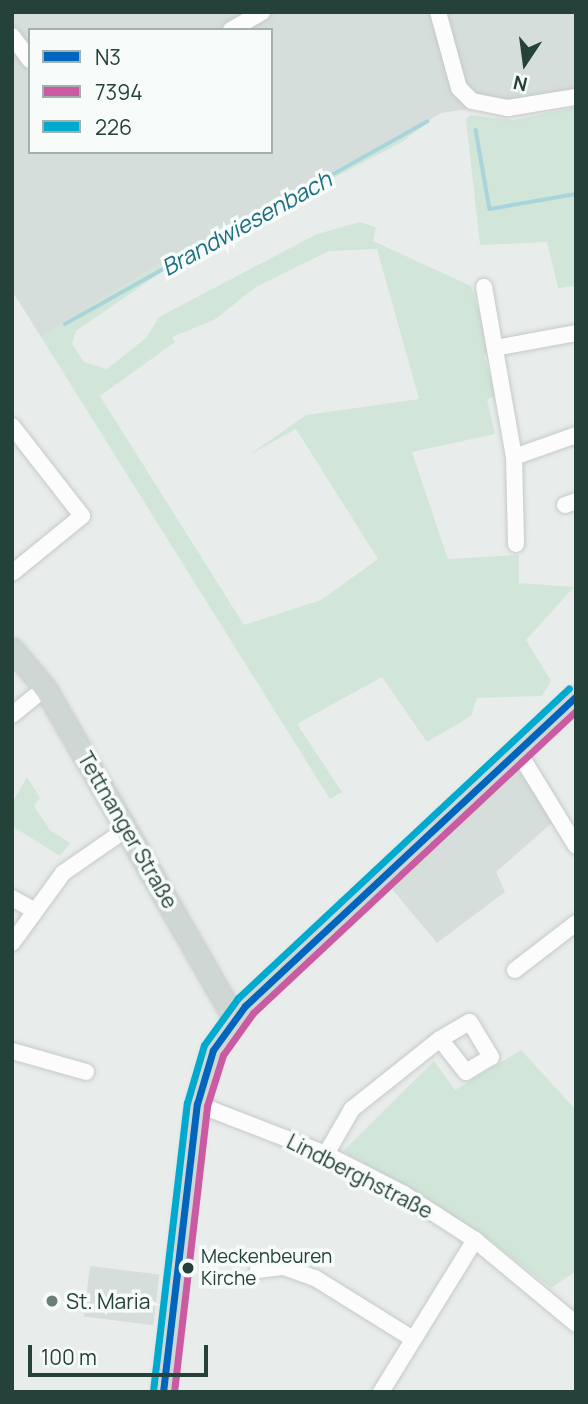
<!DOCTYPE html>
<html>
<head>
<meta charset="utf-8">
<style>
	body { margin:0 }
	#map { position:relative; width:588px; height:1404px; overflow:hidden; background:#e8edeb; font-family:Manrope,sans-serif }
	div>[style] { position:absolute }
	.built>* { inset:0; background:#d6dedb; transform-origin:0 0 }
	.green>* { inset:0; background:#d1e6d8 }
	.stream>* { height:3.5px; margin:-1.75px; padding:0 1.75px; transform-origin:1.75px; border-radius:1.75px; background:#a9d4db }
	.roads { filter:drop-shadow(0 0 2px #c5cac8) drop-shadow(0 0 2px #c5cac8) }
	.minor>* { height:16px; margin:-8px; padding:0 8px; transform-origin:8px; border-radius:8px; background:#fcfcfc }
	.major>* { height:21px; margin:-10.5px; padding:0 10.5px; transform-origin:10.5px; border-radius:10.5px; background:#cfd7d5 }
	.bus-1>* { height:7px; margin:-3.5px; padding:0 3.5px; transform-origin:3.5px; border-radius:3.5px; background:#0065bd }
	.bus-2>* { height:7px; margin:-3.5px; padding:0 3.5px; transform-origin:3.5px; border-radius:3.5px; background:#ca5ba2 }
	.bus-3>* { height:7px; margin:-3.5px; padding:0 3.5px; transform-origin:3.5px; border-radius:3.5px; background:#00a9ce }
	.dots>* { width:19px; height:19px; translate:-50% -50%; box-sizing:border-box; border:4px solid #f7fbf9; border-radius:50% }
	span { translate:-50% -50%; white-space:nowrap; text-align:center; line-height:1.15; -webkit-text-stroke:7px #f7fbf9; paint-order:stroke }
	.bus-label { font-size:19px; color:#24423a }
	.left { translate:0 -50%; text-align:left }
	.street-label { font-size:21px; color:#24423a }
	.poi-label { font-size:21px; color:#24423a }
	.water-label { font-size:23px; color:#1c6f80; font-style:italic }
	.frame { position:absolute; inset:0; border:14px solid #24423a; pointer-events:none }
	.legend { position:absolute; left:28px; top:28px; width:245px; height:126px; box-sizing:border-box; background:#f7fbf9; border:2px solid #a3b1ad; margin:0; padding:9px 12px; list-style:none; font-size:21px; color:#24423a }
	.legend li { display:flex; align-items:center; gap:14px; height:35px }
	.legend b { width:35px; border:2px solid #a3b1ad }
	.north { position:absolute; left:490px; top:28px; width:70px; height:70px; -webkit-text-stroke:5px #f7fbf9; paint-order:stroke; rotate:193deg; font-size:19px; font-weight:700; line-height:28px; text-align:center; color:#24423a }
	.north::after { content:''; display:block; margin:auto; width:24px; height:32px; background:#24423a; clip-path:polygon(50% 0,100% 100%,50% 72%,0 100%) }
	.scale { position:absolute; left:28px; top:1345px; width:180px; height:32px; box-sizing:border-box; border:4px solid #24423a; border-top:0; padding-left:9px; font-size:21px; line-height:24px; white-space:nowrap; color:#24423a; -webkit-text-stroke:5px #f7fbf9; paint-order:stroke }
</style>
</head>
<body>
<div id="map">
	<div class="built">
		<i style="clip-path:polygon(evenodd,12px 12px,576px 12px,576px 92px,442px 113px,148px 271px,41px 337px,12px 291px,12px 12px,30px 30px,271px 30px,271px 152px,30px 152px,30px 30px)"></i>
		<i style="clip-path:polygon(518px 770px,555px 820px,496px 872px,505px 892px,437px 943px,392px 889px)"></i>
		<i style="left:90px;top:1266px;width:70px;height:51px;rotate:7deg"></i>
	</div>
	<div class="green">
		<i style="clip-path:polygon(576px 107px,576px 286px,558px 288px,547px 242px,480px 245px,466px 120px,470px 115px,514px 120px)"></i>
		<i style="clip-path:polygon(evenodd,432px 119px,402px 142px,183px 257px,76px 331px,72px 344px,84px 362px,107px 369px,147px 337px,159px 317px,317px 234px,360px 222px,376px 227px,373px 241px,471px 286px,489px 346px,484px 357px,497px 396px,487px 399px,495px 434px,412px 452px,448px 559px,519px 555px,519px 583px,574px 587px,526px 640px,551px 681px,542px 696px,477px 698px,471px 716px,427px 742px,382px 677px,297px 724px,342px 792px,330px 799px,41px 337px,148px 271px,432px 119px,377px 249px,419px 399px,306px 415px,249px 455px,296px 429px,378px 559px,321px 600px,244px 625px,100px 396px,175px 342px,172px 337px,214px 320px,256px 287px,329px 251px,377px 249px)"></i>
		<i style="clip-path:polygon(27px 777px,40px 798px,34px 806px,50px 830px,70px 843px,60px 856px,12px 826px,12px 803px)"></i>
		<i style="clip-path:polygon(521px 1050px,576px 1110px,576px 1271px,551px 1288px,479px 1232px,343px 1151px,434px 1061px,455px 1090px)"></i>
	</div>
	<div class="stream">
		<i style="left:476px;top:130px;width:80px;rotate:80deg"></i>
		<i style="left:490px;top:209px;width:87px;rotate:-9.9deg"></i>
		<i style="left:65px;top:324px;width:415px;rotate:-29.2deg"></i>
	</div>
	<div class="roads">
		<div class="minor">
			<i style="left:438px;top:12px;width:79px;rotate:74.6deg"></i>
			<i style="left:459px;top:88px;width:18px;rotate:45deg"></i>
			<i style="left:472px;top:101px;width:37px;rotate:11deg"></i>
			<i style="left:508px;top:108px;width:69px;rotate:-9.2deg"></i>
			<i style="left:231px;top:30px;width:36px;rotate:-30deg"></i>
			<i style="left:12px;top:36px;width:30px;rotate:53deg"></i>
			<i style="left:484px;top:287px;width:173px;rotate:80deg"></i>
			<i style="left:495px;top:348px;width:82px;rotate:-10.5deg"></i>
			<i style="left:12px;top:426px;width:114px;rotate:52.1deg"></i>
			<i style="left:82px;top:516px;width:90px;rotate:140.8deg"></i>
			<i style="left:565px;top:505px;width:12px;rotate:-20deg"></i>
			<i style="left:516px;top:544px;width:87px;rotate:-91.3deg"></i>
			<i style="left:514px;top:457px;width:66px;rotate:-19.5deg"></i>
			<i style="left:12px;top:715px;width:43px;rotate:-39.3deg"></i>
			<i style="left:519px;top:753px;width:109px;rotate:58.5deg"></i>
			<i style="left:12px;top:898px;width:23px;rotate:29deg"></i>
			<i style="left:12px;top:943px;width:87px;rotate:-53.9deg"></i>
			<i style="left:63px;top:873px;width:79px;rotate:-34.7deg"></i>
			<i style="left:515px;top:970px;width:77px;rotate:-37.6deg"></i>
			<i style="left:12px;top:1051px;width:77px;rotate:15.8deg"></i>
			<i style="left:197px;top:1104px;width:138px;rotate:21.2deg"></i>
			<i style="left:326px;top:1154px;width:88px;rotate:27.1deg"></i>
			<i style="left:404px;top:1194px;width:85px;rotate:32.9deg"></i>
			<i style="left:475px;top:1240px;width:131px;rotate:39.7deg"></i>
			<i style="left:326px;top:1154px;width:52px;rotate:-60deg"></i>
			<i style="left:352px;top:1109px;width:112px;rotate:-38.5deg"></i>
			<i style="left:440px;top:1039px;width:34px;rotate:-30deg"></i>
			<i style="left:470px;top:1022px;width:41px;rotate:59deg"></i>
			<i style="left:491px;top:1057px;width:29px;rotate:149deg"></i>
			<i style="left:466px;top:1072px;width:42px;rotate:-128.2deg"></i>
			<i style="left:258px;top:1270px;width:26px;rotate:-7deg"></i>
			<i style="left:284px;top:1267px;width:33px;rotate:20deg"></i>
			<i style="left:315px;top:1278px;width:115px;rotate:31.9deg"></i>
			<i style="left:381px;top:1392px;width:179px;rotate:-58.3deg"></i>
		</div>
		<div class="major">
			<i style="left:12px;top:649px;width:51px;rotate:49.8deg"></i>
			<i style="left:45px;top:688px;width:380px;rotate:60.2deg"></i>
			<i style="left:163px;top:1392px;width:290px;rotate:-83.3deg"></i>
			<i style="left:197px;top:1104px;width:56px;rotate:-73.5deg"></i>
			<i style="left:213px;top:1050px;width:54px;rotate:-54deg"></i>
			<i style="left:245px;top:1006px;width:453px;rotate:-43.1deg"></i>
		</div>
	</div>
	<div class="bus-1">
		<i style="left:163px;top:1392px;width:290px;rotate:-83.3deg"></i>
		<i style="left:197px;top:1104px;width:56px;rotate:-73.5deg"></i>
		<i style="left:213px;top:1050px;width:54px;rotate:-54deg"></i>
		<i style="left:245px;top:1006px;width:453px;rotate:-43.1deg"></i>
	</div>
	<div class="bus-2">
		<i style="left:174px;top:1392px;width:288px;rotate:-83.4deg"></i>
		<i style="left:207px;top:1106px;width:53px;rotate:-72.6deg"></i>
		<i style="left:223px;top:1055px;width:52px;rotate:-54.5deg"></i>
		<i style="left:253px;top:1013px;width:442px;rotate:-43.1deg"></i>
	</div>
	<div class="bus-3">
		<i style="left:153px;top:1391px;width:290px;rotate:-83.3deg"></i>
		<i style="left:187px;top:1103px;width:60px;rotate:-73.7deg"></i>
		<i style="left:204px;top:1045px;width:58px;rotate:-54.1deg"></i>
		<i style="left:238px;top:998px;width:453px;rotate:-43.1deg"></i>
	</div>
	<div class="dots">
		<i style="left:188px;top:1268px;background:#24423a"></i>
		<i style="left:52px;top:1301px;background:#697e78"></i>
	</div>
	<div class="bus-label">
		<span class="left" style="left:201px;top:1268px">Meckenbeuren<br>Kirche</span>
	</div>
	<div class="street-label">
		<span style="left:128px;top:830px;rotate:60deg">Tettnanger Straße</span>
		<span style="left:360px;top:1176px;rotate:27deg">Lindberghstraße</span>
	</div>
	<div class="poi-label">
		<span class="left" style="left:66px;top:1301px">St. Maria</span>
	</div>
	<div class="water-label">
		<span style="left:246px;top:223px;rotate:-29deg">Brandwiesenbach</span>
	</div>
	<div class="frame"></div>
	<ul class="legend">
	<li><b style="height:9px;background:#0065bd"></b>N3</li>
	<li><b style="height:9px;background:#ca5ba2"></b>7394</li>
	<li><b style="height:9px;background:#00a9ce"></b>226</li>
	</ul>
	<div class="north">N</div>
	<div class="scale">100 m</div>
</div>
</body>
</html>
